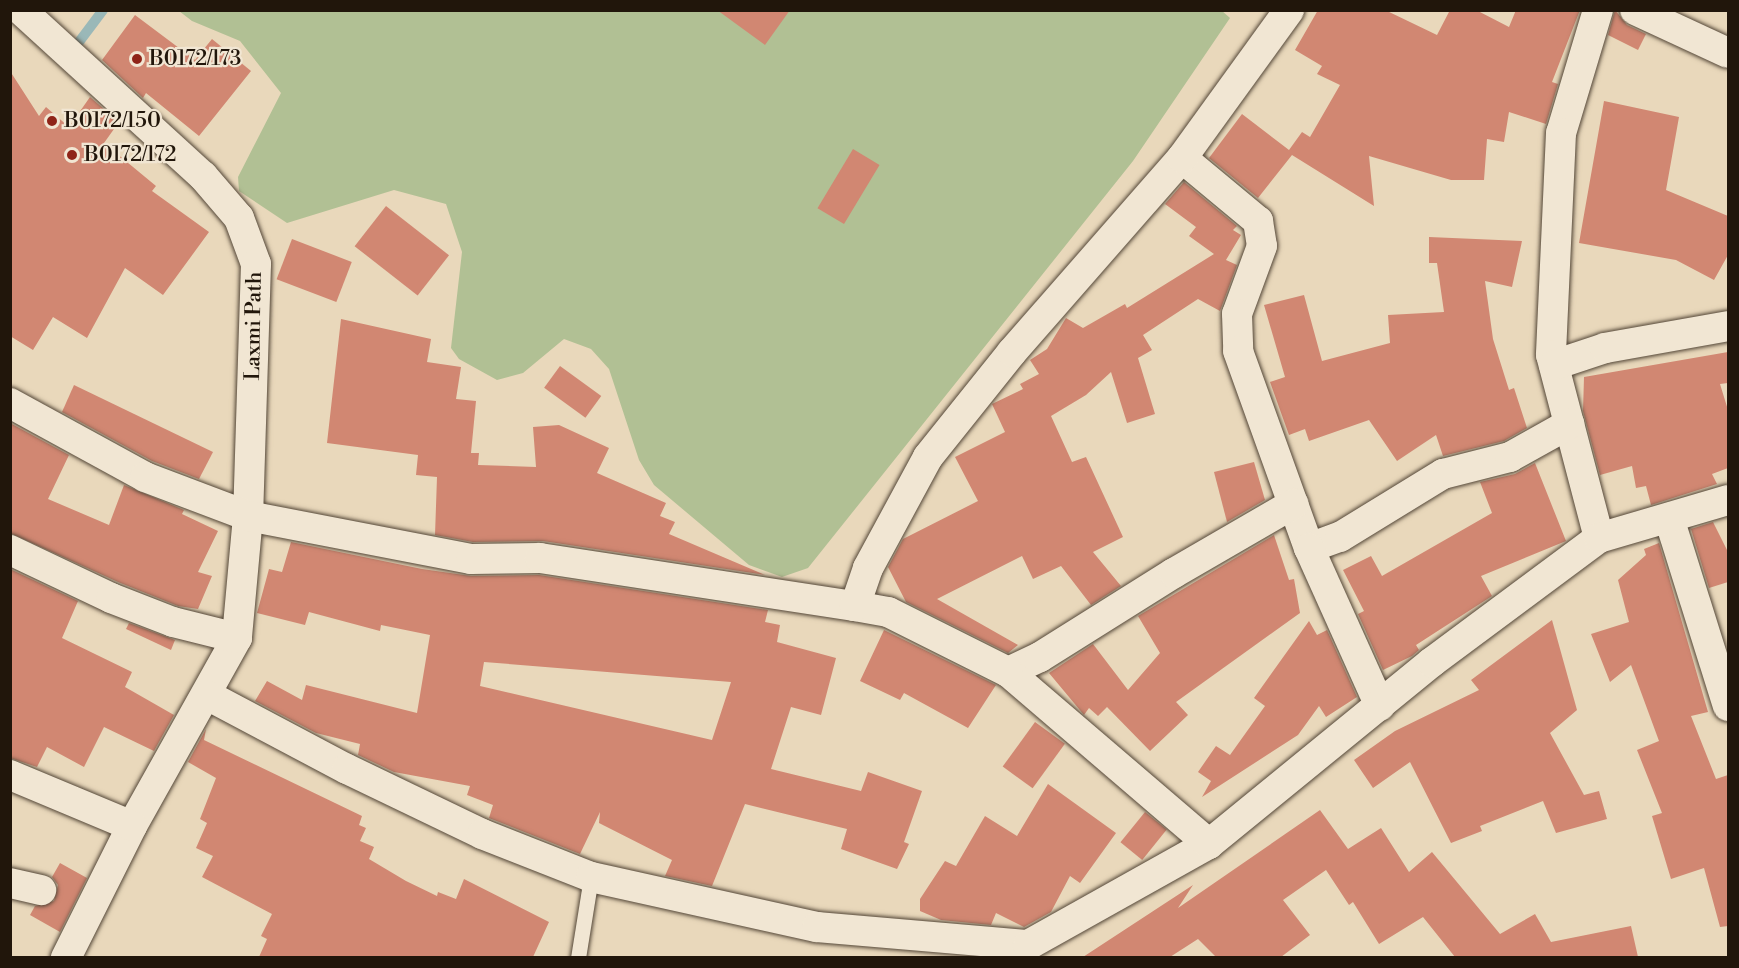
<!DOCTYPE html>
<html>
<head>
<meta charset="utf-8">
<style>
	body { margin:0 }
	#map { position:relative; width:1739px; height:968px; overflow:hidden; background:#e9d8bb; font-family:"Libre Bodoni",serif }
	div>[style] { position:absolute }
	.green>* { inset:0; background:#b1c094 }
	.stream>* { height:10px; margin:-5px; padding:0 5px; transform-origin:5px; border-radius:5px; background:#9ab8b8 }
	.building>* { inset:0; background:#d18772; transform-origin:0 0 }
	.roads { filter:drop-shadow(0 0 2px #534637) drop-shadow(0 0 2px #534637) }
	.lane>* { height:15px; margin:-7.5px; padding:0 7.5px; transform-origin:7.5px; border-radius:7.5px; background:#f1e6d3 }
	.street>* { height:30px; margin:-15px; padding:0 15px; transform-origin:15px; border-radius:15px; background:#f1e6d3 }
	.dots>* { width:16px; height:16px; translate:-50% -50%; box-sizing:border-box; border:3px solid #f1e6d3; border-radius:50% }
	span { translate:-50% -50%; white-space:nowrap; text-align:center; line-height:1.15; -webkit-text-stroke:4.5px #f1e6d3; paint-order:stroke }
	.poi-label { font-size:21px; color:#21160b }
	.left { translate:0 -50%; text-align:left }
	.street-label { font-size:21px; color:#21160b }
	.frame { position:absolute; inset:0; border:12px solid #21160b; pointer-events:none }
</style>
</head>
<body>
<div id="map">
	<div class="green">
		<i style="clip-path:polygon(1221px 10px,1230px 18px,1133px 161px,808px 568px,782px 577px,749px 565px,654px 485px,639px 460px,609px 369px,591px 349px,564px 339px,523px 373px,497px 380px,459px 359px,451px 348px,462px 252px,446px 204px,394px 190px,287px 223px,239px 191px,238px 177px,281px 93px,240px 41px,192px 21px,179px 11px)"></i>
	</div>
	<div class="stream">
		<i style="left:73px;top:50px;width:50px;rotate:-53.1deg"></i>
	</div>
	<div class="building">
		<i style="clip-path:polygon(717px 10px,790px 10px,765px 45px)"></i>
		<i style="clip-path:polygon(1318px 10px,1385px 10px,1437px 35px,1450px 10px,1476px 10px,1509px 27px,1516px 10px,1580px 10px,1552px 82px,1558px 84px,1546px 124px,1509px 112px,1504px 142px,1487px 139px,1484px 180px,1451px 180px,1369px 156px,1374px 206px,1292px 155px,1258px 198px,1209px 158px,1242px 114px,1289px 150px,1302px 132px,1310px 137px,1340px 85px,1317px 74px,1322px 66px,1295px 50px)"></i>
		<i style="clip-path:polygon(1615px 10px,1627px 25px,1646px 34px,1638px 50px,1608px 35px)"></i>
		<i style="clip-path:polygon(135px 15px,195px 60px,212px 39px,251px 71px,199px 136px,146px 93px,143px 98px,102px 60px)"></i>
		<i style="clip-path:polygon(10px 71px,39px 116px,46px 107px,69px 127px,90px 97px,119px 122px,104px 143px,156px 186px,152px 191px,209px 232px,163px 295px,125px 268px,87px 338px,53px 317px,33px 350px,10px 336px)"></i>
		<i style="clip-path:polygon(1604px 101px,1679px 117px,1666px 190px,1728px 216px,1728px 255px,1714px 280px,1676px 260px,1579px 243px)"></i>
		<i style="left:853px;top:149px;width:31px;height:69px;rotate:31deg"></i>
		<i style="clip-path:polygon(1184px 182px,1237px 226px,1233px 230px,1241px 235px,1226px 260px,1237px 265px,1220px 311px,1198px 299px,1143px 335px,1152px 350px,1138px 358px,1155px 414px,1127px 423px,1111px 372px,1086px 395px,1051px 416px,1072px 462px,1086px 457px,1123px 537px,1093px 552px,1121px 586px,1091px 605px,1061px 566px,1033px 579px,1022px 556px,937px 599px,1018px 645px,1008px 653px,906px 602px,888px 567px,903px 539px,978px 501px,955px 457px,1005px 432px,992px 404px,1023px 389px,1020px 384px,1039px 374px,1030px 360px,1047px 349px,1066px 318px,1083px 328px,1125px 304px,1127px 308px,1214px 254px,1189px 236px,1196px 227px,1165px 204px)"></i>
		<i style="left:386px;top:206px;width:80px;height:51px;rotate:38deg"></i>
		<i style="clip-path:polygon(1429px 237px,1522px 241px,1512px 287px,1485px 281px,1493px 339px,1509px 390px,1514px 388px,1527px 428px,1504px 441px,1443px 456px,1436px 435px,1397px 461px,1369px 420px,1309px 441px,1305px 429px,1289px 435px,1270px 382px,1285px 377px,1264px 305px,1304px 295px,1322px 361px,1390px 343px,1388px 315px,1444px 312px,1437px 263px,1429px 263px)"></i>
		<i style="left:292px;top:239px;width:64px;height:43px;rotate:21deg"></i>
		<i style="clip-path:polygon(341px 319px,431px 339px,427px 362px,461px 367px,456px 399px,476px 401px,471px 453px,479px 453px,478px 465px,536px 467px,533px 427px,559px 425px,609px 448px,597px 473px,666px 503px,660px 516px,675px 522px,669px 534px,765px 575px,543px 541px,473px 542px,435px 535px,437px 477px,416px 475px,418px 455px,327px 443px)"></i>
		<i style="clip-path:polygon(1728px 352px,1728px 383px,1720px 384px,1728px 410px,1728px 468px,1712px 474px,1717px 484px,1651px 505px,1646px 486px,1636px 488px,1632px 466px,1600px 475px,1583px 411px,1584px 377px)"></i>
		<i style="left:560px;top:366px;width:51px;height:27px;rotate:36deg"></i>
		<i style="clip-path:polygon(74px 385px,213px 452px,199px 479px,152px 461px,62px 412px)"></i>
		<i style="clip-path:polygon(10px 423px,69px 455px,48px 499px,109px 525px,124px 485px,184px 510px,182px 514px,218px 531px,198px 572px,212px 576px,198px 609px,178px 606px,118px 582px,10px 533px)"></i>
		<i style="clip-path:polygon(1254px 462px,1265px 500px,1227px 522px,1214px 472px)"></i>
		<i style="clip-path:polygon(1535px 463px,1566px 541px,1481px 576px,1492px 596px,1416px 645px,1419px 650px,1412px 656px,1383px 670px,1358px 614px,1364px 611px,1343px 570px,1371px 556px,1382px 576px,1492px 513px,1480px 482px,1515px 474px)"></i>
		<i style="clip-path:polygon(1713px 522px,1728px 552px,1728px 582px,1709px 588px,1691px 529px)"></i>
		<i style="clip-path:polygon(1274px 535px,1289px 580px,1294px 579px,1300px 613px,1176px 702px,1188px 715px,1150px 751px,1107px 707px,1098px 716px,1089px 708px,1084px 715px,1049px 673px,1093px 644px,1128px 690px,1160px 653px,1138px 616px)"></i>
		<i style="clip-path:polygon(evenodd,291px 542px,422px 569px,471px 576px,539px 575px,768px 610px,765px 622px,780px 625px,777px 642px,836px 658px,821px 715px,791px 707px,771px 769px,861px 791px,868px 772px,922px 791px,904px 842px,909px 844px,897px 869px,841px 849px,847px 829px,745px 804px,712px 886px,665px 876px,672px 860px,599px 823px,600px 812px,580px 854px,489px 818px,493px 805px,467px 795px,470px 786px,394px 772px,358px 755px,360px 744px,316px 733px,255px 701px,267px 681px,302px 700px,306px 685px,417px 713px,430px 635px,381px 625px,380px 631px,309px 612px,305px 625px,257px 613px,269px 569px,282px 572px,291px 542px,484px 662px,731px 682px,712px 740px,480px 686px,484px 662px)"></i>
		<i style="clip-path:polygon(1659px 543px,1708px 712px,1691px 716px,1716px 779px,1728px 775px,1728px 926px,1720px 927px,1704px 868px,1671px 879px,1652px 816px,1662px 813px,1637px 750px,1659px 741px,1631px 665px,1610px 682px,1591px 634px,1629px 622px,1618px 580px,1646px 555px,1644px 549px)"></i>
		<i style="clip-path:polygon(10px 569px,78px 601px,62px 638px,132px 672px,125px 687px,174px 715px,154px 751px,104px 727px,84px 767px,47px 747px,37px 767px,10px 758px)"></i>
		<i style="clip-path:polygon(1552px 620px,1577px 710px,1550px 733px,1584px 795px,1599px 791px,1607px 819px,1556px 833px,1543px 801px,1480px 826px,1482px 831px,1451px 843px,1410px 762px,1373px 788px,1354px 760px,1395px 731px,1479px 690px,1471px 680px)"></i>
		<i style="clip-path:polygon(1309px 621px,1317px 635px,1327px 630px,1357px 697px,1326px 717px,1319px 706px,1298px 735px,1202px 797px,1211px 781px,1198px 772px,1216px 746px,1230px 755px,1265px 706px,1254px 698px)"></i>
		<i style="clip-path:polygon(129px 623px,175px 640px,171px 650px,126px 629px)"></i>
		<i style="clip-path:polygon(884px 630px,996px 685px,968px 728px,904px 693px,900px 700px,860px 681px)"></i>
		<i style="left:1035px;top:722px;width:37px;height:55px;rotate:36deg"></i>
		<i style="clip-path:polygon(206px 729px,204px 740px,362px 816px,359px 825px,366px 828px,360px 841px,374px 847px,369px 859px,406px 881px,437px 896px,438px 892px,456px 899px,464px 879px,549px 922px,533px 957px,259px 957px,267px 939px,261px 936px,272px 914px,202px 877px,213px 856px,196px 848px,207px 823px,200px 819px,216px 778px,188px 762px)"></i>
		<i style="clip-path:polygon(1048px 784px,1116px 833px,1080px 883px,1070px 876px,1051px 912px,1024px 927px,996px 913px,991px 925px,941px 920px,920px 911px,920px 899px,945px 861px,956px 866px,985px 816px,1017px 836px)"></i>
		<i style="clip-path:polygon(1320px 810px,1348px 849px,1381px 828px,1409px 872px,1432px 852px,1500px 934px,1535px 914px,1551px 942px,1631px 926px,1638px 957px,1455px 957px,1423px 917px,1379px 944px,1353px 902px,1349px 905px,1326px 870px,1283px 900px,1310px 935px,1281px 957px,1216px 957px,1198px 939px,1170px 957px,1083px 957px,1193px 885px,1178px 908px)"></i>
		<i style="left:1145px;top:812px;width:28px;height:39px;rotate:39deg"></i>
		<i style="clip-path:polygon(60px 863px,87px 878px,60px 932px,30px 915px,35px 906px,54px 901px,58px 885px,52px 877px)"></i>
	</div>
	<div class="roads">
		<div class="lane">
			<i style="left:578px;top:958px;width:82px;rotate:-80.9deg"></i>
		</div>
		<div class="street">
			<i style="left:21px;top:10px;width:246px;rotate:42.4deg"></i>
			<i style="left:203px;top:176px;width:55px;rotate:49.4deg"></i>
			<i style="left:239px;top:218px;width:49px;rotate:69.7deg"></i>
			<i style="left:256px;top:264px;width:252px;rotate:91.8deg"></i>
			<i style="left:248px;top:516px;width:122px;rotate:95.2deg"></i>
			<i style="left:237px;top:638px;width:215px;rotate:119.2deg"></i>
			<i style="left:132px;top:826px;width:148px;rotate:116.6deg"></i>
			<i style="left:1598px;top:10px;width:128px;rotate:106.7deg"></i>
			<i style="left:1561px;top:133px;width:222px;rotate:92.6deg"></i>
			<i style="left:1551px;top:355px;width:189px;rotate:75.3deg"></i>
			<i style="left:1635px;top:10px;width:102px;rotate:24.8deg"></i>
			<i style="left:1182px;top:158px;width:99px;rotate:39.7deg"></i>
			<i style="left:1258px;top:221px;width:25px;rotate:81deg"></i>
			<i style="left:1262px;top:246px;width:72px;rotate:110.2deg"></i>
			<i style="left:1237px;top:314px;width:37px;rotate:88deg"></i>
			<i style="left:1238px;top:351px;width:209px;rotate:70.2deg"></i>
			<i style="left:1309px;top:548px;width:33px;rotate:-20deg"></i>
			<i style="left:1340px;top:537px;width:121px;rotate:-31.5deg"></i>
			<i style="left:1443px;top:474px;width:69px;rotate:-14.2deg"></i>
			<i style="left:1510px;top:457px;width:68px;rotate:-29.2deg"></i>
			<i style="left:1554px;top:365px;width:54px;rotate:-18.4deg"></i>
			<i style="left:1605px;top:348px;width:125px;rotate:-10.1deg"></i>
			<i style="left:10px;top:403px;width:154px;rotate:28.7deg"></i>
			<i style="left:145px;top:477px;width:110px;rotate:20.7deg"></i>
			<i style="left:248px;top:516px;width:227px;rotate:10.9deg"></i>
			<i style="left:471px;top:559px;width:69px;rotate:-0.8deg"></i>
			<i style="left:540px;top:558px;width:319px;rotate:8.7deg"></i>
			<i style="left:1669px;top:518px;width:197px;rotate:72.6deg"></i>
			<i style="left:1309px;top:548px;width:173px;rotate:65.8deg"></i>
			<i style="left:10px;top:550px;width:112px;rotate:25.4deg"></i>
			<i style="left:111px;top:598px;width:66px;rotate:21.2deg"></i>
			<i style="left:173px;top:622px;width:66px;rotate:14deg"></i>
			<i style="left:1008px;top:672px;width:35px;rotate:-25deg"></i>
			<i style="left:1040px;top:657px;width:158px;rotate:-32.1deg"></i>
			<i style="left:1174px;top:573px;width:138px;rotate:-30.1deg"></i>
			<i style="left:207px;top:695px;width:158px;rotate:27.9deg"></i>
			<i style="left:347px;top:769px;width:150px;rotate:25.7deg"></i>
			<i style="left:482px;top:834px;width:117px;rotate:21.5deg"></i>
			<i style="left:591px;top:877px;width:231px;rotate:12.5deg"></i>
			<i style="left:817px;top:927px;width:212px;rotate:4.9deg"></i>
			<i style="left:1028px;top:945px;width:207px;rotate:-29.2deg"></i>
			<i style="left:1209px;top:844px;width:288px;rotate:-39.2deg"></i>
			<i style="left:1432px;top:662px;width:208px;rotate:-36.6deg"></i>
			<i style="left:1599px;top:538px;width:134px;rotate:-16.4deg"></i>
			<i style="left:10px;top:775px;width:132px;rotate:22.7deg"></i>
			<i style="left:1209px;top:844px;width:265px;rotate:-139.4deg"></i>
			<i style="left:1008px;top:672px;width:134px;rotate:-153.4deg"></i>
			<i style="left:888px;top:612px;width:34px;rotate:-170deg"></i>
			<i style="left:855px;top:606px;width:40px;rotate:-71.1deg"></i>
			<i style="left:868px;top:568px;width:126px;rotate:-61.6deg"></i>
			<i style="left:928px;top:457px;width:134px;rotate:-51.3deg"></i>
			<i style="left:1012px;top:352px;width:258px;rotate:-48.8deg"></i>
			<i style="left:1182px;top:158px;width:183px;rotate:-54.1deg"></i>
			<i style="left:10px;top:883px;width:32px;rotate:13deg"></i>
		</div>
	</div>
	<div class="dots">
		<i style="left:137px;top:59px;background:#8f2418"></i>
		<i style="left:52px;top:121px;background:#8f2418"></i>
		<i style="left:72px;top:155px;background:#8f2418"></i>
	</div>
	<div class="poi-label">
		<span class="left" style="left:149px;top:59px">B0172/173</span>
		<span class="left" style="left:64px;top:121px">B0172/150</span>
		<span class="left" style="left:84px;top:155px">B0172/172</span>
	</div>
	<div class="street-label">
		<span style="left:254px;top:326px;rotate:-89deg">Laxmi Path</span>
	</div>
	<div class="frame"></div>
</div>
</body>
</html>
